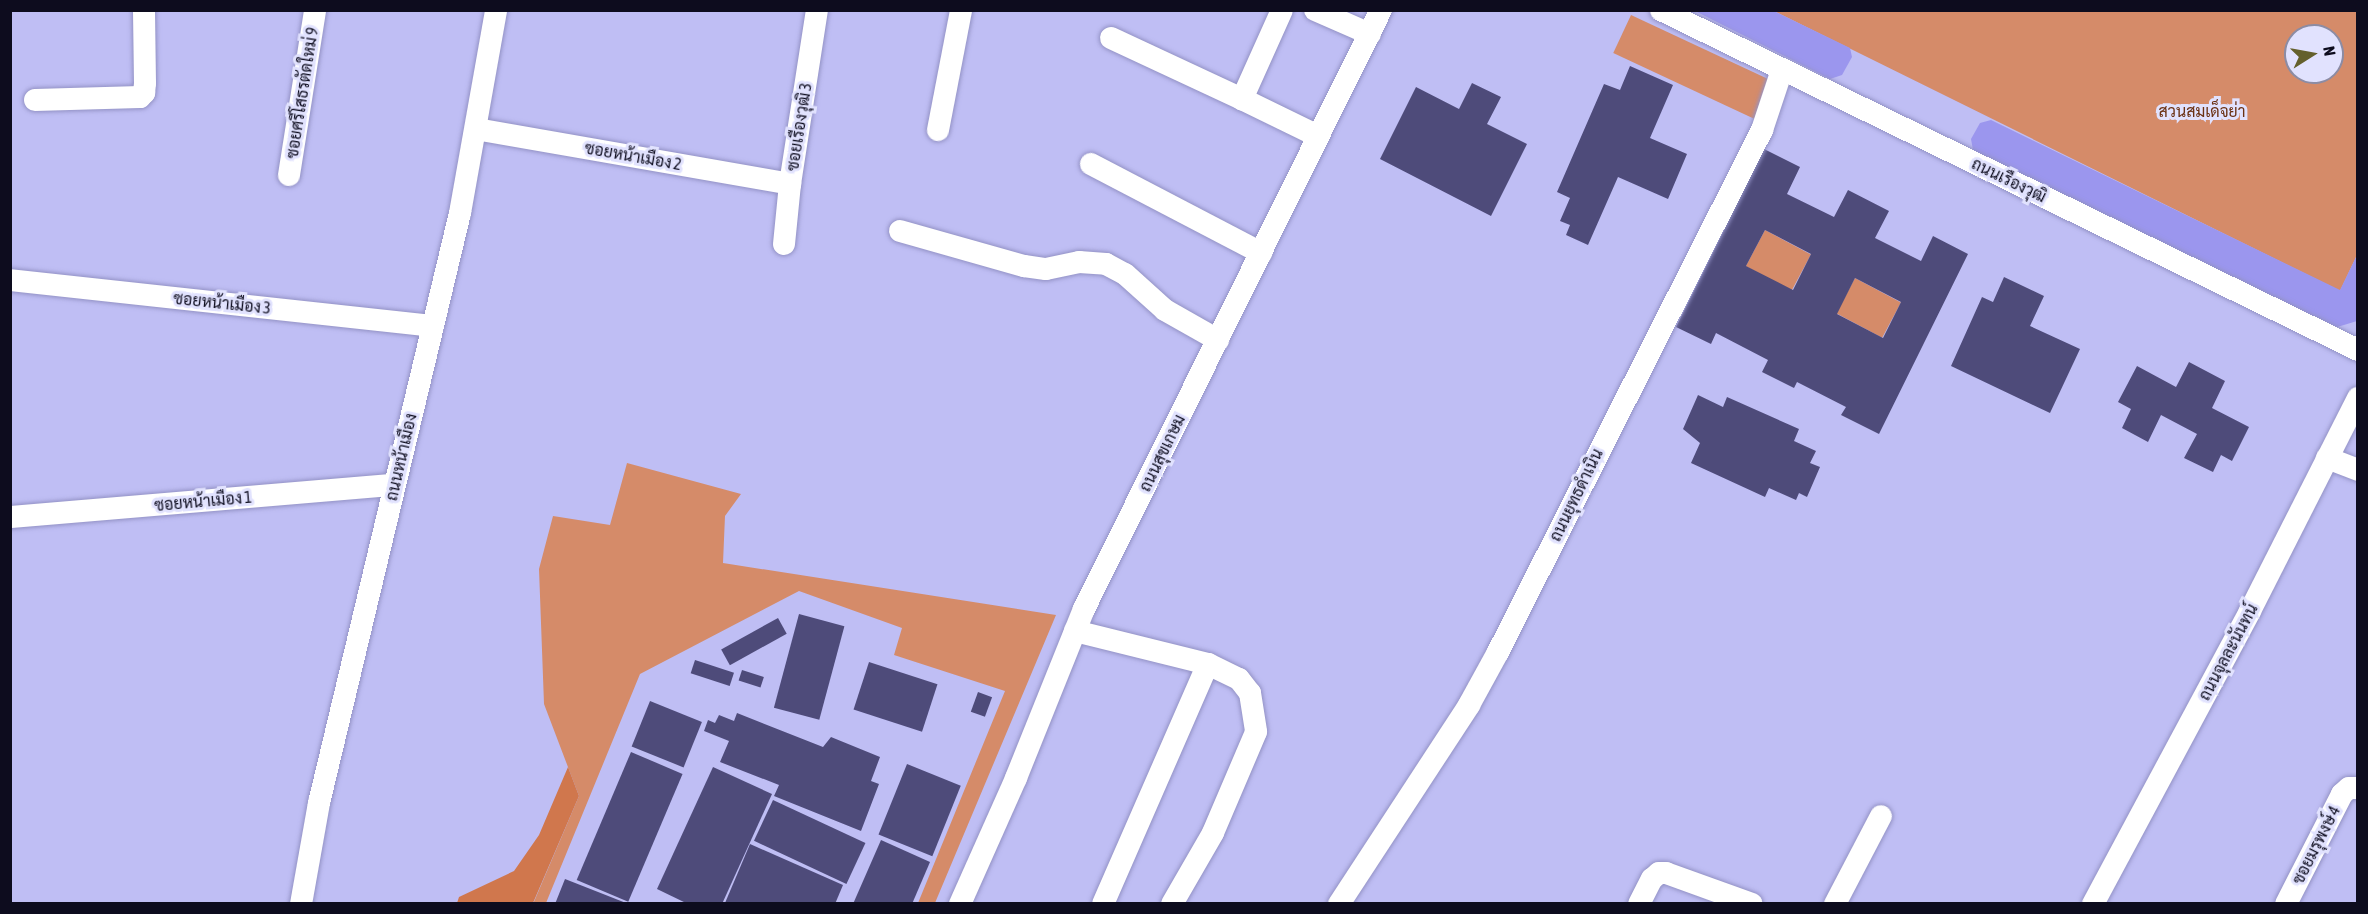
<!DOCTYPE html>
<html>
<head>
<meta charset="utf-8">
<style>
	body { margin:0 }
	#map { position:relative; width:2368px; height:914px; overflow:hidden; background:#bfbef4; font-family:"Asap Condensed",Sarabun,sans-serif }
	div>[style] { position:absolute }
	.green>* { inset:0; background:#d58b69; transform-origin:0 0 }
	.forest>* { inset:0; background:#d0774d }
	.water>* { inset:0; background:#9b96ee }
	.building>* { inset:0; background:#4e4b7a; transform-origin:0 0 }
	.roads { filter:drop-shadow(0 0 2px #9392c5) drop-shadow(0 0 2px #9392c5) }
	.minor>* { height:22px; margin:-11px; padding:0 11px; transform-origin:11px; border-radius:11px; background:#fff }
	span { translate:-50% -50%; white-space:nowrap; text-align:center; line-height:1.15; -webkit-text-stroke:6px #e1e2fe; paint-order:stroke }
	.street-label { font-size:16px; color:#0d0c1e }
	.park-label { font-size:16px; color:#6b3113 }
	.frame { position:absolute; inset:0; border:12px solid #0d0c1e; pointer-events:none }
	.north { position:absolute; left:2284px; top:24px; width:60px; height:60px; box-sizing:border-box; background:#e1e2fe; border:2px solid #8c8ca4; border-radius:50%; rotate:79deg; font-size:16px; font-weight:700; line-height:24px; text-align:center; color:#0d0c1e }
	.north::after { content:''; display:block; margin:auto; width:21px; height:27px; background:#64602d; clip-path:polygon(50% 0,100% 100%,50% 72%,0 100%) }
</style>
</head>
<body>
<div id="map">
	<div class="green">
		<i style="clip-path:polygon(evenodd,1774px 11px,2357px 11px,2357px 255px,2340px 291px,1774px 11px,2296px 36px,2332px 36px,2332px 72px,2296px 72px,2296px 36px)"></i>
		<i style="left:1631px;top:15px;width:156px;height:42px;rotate:25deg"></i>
		<i style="left:1765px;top:230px;width:52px;height:41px;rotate:28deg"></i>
		<i style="left:1855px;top:278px;width:52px;height:40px;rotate:28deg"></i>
		<i style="clip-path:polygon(627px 463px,741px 494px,725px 516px,723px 563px,1056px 615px,935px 903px,918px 903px,1005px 691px,894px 655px,902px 628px,799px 591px,640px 674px,546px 903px,533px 904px,579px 796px,544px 704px,539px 569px,553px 516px,610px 525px)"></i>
	</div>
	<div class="forest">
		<i style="clip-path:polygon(568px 767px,579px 796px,533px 903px,457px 903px,459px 897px,514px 871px,539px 835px)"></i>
	</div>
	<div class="water">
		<i style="clip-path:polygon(1695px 11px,1774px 11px,1850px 48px,1852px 57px,1842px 75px,1830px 79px)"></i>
		<i style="clip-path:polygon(1991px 120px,2340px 290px,2357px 255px,2357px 321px,2334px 328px,1973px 150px,1971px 139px,1980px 123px)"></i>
	</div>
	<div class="building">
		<i style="clip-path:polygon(1630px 66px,1673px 85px,1650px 138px,1687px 154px,1668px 199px,1618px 177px,1588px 245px,1566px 235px,1570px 225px,1560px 221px,1570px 198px,1557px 192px,1604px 84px,1620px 90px)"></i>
		<i style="clip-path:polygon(1472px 83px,1501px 97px,1487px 124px,1527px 144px,1491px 216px,1380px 159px,1416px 87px,1459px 109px)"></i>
		<i style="clip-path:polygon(evenodd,1764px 149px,1800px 167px,1787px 194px,1834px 217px,1848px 190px,1889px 211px,1875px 238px,1921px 261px,1933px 236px,1968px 254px,1879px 434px,1841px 415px,1846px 407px,1797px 382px,1794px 388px,1762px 372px,1768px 360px,1716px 333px,1711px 344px,1676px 327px,1764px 149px,1765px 230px,1811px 254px,1793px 290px,1746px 266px,1765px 230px,1764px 149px,1855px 278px,1901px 302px,1883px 338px,1837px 314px,1855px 278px)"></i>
		<i style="clip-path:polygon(2004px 277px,2044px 296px,2030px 326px,2080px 349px,2050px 413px,1951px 366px,1982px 297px,1993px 302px)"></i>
		<i style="clip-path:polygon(2189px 362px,2225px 381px,2212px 408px,2249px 427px,2232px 461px,2221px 455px,2213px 472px,2184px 458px,2197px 434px,2161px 415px,2148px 442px,2122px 428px,2131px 409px,2118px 402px,2137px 366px,2176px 387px)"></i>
		<i style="clip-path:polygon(1698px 395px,1723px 407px,1727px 397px,1799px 429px,1794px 441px,1816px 451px,1810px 463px,1820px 467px,1807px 497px,1799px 493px,1796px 500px,1769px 488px,1765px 497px,1691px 463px,1700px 443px,1683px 429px)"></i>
		<i style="left:799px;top:614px;width:47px;height:97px;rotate:15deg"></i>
		<i style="left:778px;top:618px;width:18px;height:65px;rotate:61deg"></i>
		<i style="left:695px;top:660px;width:41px;height:14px;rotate:18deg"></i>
		<i style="left:869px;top:662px;width:72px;height:50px;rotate:18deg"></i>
		<i style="left:742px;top:670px;width:23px;height:11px;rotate:18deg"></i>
		<i style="left:978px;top:692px;width:15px;height:21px;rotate:20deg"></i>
		<i style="left:650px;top:701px;width:56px;height:49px;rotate:22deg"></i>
		<i style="clip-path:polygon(737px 713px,823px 747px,831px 737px,880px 757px,871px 781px,879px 784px,861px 831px,774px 796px,779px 785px,720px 762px,729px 741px,704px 731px,708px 720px,715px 723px,719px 715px,734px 721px)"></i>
		<i style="left:631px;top:752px;width:56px;height:139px;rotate:23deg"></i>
		<i style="left:907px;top:764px;width:58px;height:76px;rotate:22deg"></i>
		<i style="clip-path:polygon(713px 767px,772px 794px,722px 904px,688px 904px,657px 889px)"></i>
		<i style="left:773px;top:800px;width:102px;height:45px;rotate:25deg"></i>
		<i style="clip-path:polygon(881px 840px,930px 862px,912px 904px,853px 904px)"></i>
		<i style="clip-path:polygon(750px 844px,843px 885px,835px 904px,725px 903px)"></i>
		<i style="clip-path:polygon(565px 879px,626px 903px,626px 904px,555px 904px)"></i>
	</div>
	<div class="roads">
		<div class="minor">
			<i style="left:1282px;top:10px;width:98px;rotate:114.2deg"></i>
			<i style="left:1242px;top:99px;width:85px;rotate:26deg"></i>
			<i style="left:1315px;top:10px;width:60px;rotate:23.6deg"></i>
			<i style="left:1661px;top:10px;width:776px;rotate:26deg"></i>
			<i style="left:1111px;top:38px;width:145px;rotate:25deg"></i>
			<i style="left:35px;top:100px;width:105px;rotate:-1.6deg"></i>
			<i style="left:140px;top:97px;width:6px;rotate:-45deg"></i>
			<i style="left:144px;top:93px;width:10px;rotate:-84deg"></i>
			<i style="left:145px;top:83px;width:73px;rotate:-90.8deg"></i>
			<i style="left:476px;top:129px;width:319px;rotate:9.9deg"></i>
			<i style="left:938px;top:130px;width:122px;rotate:-79.1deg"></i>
			<i style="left:1091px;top:164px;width:192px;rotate:27.6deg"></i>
			<i style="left:289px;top:175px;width:167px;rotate:-81deg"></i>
			<i style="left:900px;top:231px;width:129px;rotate:15.8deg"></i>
			<i style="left:1024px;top:266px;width:22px;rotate:8deg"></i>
			<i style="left:1046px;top:269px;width:34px;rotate:-12deg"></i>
			<i style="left:1079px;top:262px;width:27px;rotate:4deg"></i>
			<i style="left:1106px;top:264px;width:21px;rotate:28deg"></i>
			<i style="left:1125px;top:274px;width:54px;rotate:42deg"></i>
			<i style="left:1165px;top:310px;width:61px;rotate:29.5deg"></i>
			<i style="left:784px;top:244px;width:60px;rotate:-84.3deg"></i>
			<i style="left:790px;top:184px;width:176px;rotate:-81.2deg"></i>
			<i style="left:10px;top:280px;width:425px;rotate:6.2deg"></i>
			<i style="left:2327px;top:458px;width:33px;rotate:21deg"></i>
			<i style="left:10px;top:517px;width:386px;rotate:-4.8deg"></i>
			<i style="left:1075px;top:631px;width:137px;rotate:13.9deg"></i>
			<i style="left:301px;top:904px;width:103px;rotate:-79.9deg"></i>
			<i style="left:319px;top:803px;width:607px;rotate:-76.56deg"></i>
			<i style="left:460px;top:213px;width:206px;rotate:-79.9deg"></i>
			<i style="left:960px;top:904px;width:138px;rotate:-66deg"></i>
			<i style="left:1016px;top:778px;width:182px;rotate:-68.1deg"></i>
			<i style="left:1084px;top:609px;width:669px;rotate:-63.63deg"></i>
			<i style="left:1103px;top:904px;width:262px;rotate:-66.4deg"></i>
			<i style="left:1208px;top:664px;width:34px;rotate:26deg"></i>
			<i style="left:1239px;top:679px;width:18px;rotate:52deg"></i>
			<i style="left:1250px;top:693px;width:39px;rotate:81deg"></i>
			<i style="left:1256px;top:732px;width:110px;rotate:113.1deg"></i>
			<i style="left:1213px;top:833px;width:82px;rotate:120deg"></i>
			<i style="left:1339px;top:904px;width:238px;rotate:-56.8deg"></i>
			<i style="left:1469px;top:705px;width:60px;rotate:-61.3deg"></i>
			<i style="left:1498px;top:652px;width:585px;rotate:-63.17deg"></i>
			<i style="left:1762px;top:130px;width:63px;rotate:-71.6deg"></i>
			<i style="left:1639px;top:904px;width:28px;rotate:-63deg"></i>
			<i style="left:1652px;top:879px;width:9px;rotate:-41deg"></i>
			<i style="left:1659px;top:873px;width:7px"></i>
			<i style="left:1666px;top:873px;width:91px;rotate:19.8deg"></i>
			<i style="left:1835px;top:904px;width:99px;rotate:-62.4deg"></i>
			<i style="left:2093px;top:904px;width:332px;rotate:-61.8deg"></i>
			<i style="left:2250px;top:611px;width:239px;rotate:-63.1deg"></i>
			<i style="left:2286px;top:904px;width:123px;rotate:-63deg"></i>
			<i style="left:2342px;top:794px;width:9px;rotate:-41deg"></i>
			<i style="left:2349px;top:788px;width:9px"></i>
		</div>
	</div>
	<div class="street-label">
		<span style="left:302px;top:93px;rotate:-81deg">ซอยศรีโสธรตัดใหม่ 9</span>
		<span style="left:799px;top:127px;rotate:-81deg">ซอยเรืองวุฒิ 3</span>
		<span style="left:633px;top:156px;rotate:10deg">ซอยหน้าเมือง 2</span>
		<span style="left:2009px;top:180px;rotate:26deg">ถนนเรืองวุฒิ</span>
		<span style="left:222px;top:303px;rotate:6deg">ซอยหน้าเมือง 3</span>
		<span style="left:1162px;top:453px;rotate:-64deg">ถนนสุขเกษม</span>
		<span style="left:401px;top:457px;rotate:-77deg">ถนนหน้าเมือง</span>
		<span style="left:1576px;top:495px;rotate:-64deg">ถนนยุทธดำเนิน</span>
		<span style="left:203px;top:501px;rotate:-5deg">ซอยหน้าเมือง 1</span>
		<span style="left:2228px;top:652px;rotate:-62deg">ถนนจุลละนันทน์</span>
		<span style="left:2316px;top:845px;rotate:-63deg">ซอยมรุพงษ์ 4</span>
	</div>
	<div class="park-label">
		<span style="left:2202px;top:111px">สวนสมเด็จย่า</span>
	</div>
	<div class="frame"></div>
	<div class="north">N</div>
</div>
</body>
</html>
